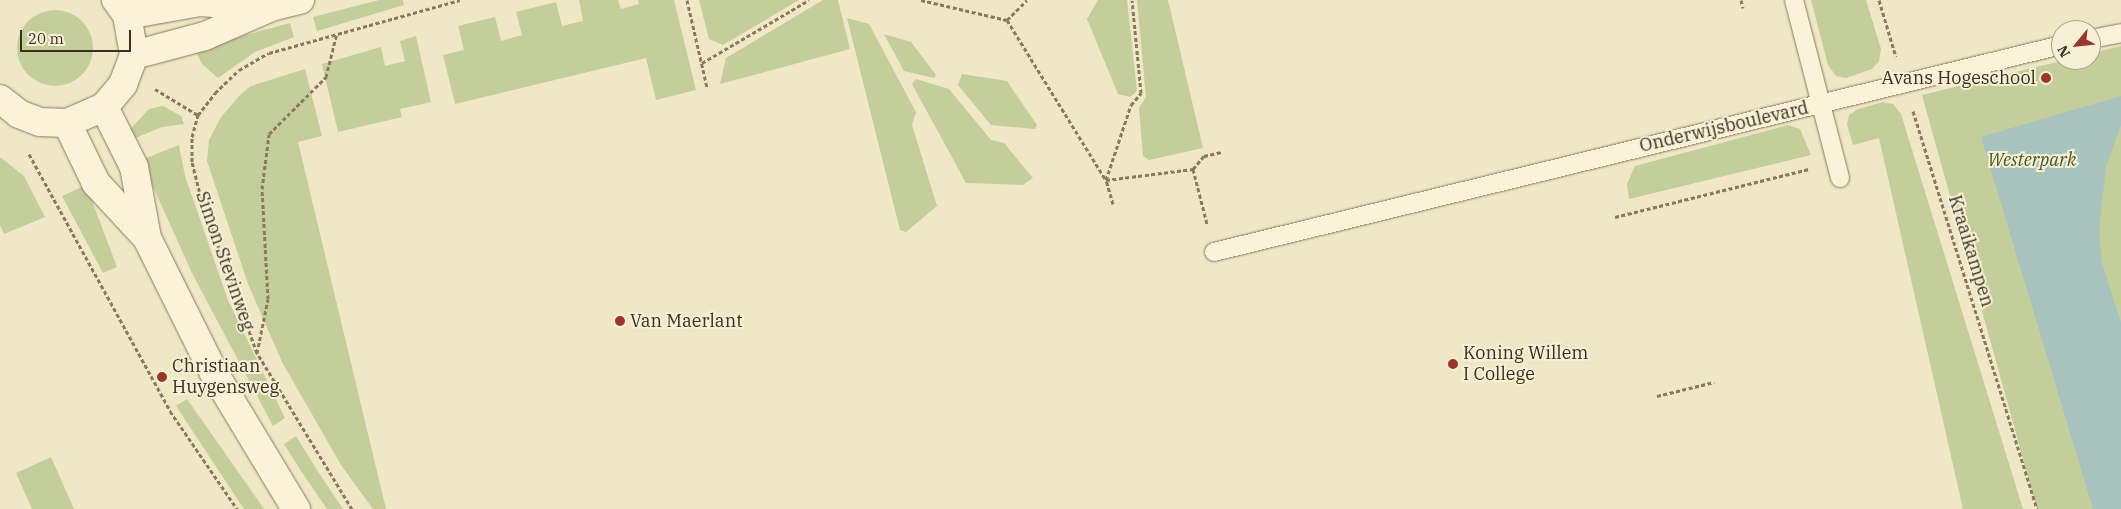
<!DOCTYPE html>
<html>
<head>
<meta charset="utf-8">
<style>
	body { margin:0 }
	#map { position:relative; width:2121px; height:509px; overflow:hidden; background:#efe7c6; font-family:"IBM Plex Serif",serif }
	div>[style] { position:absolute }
	.green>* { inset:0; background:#c3ce9a }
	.round { border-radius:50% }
	.water>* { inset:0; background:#a8c3bd }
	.path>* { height:3px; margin-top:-1.5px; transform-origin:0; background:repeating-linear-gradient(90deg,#8b795b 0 4px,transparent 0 6.5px) }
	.roads { filter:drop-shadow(0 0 1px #8b795b) drop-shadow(0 0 1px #8b795b) }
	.service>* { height:18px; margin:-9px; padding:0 9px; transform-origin:9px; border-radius:9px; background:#faf3da }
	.tertiary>* { height:28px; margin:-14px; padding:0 14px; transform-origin:14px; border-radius:14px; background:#faf3da }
	.dots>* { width:14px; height:14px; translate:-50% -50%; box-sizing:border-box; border:2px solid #f6f0d6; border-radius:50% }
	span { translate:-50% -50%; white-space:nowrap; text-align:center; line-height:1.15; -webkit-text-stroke:4px #f6f0d6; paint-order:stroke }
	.poi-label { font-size:18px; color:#3b301f }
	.right { translate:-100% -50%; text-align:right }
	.left { translate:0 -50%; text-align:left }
	.street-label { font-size:18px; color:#3b301f }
	.park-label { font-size:18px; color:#475826; font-style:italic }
	.north { position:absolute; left:2051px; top:20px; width:50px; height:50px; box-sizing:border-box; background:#f6f0d6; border:1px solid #aba38d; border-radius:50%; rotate:242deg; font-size:14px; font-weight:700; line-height:20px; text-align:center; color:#3b301f }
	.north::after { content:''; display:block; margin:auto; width:18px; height:22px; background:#9b342a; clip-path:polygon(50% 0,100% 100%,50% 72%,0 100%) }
	.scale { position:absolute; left:20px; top:30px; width:111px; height:22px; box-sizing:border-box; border:2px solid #3b301f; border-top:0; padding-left:6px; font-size:15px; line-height:18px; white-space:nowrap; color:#3b301f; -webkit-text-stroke:4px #f6f0d6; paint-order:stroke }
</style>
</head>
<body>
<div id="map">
	<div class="green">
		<i style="clip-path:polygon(379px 0,403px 0,404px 5px,317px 31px,313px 17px)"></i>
		<i style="clip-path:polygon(579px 0,618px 0,621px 9px,639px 4px,638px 0,674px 0,696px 90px,656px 100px,646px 58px,455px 104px,443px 55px,464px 50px,458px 26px,495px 17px,501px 41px,522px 35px,516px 12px,556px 2px,562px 26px,583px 21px)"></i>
		<i style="clip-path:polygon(699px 0,799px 0,723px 45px,709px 39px)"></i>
		<i style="clip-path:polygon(823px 0,838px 0,850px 49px,720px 84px,726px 58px)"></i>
		<i style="clip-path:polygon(1098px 0,1127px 0,1137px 91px,1130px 97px,1118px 94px,1087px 19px)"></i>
		<i style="clip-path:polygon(1137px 0,1168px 0,1203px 148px,1149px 160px,1143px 156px,1139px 108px,1146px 97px)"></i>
		<i style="clip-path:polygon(1811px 0,1866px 0,1881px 49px,1879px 61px,1872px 69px,1846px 78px,1836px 76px,1828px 65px)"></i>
		<i class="round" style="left:17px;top:10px;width:76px;height:76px"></i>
		<i style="clip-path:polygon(847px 18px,869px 24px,916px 112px,912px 125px,937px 206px,906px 232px,900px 230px)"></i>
		<i style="clip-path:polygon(290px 23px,294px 37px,255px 52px,218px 78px,202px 64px,195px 49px)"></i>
		<i style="clip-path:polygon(884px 34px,911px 42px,936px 75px,934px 78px,904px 71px)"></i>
		<i style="clip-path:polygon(416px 36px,431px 102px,400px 109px,402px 117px,338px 132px,322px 64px,381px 47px,385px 66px,405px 61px,400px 41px)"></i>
		<i style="clip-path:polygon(2121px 46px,2121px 509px,2037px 509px,1922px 95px,2065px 60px,2091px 60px,2091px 53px)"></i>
		<i style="clip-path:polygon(305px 69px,322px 136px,298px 142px,386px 509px,373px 509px,341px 465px,282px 362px,248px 284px,207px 161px,209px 140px,221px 117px,241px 94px,251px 86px)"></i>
		<i style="clip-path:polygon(962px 74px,1007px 81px,1037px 125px,1035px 129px,991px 125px,958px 85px)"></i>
		<i style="clip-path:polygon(916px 79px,949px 89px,991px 140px,1004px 143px,1033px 178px,1023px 185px,966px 183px,912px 84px)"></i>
		<i style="clip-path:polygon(1883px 102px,1893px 104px,1901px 114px,2023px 509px,1963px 509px,1879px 138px,1853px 145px,1847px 124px,1849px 115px,1858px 109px)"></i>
		<i style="clip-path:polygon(163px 106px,181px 116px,184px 124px,162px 127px,133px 139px,130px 130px,133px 126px,149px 109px)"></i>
		<i style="clip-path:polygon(1788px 125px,1800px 129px,1811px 155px,1629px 199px,1627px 184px,1635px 166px)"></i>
		<i style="clip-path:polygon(179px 145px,185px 176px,228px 300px,285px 418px,273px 426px,192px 273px,141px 160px)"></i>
		<i style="clip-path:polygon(0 157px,24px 176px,45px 217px,4px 234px,0 225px)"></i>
		<i style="clip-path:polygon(86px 185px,117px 267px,103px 273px,62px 196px)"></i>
		<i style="clip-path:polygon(187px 399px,264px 509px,244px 509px,176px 406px)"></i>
		<i style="clip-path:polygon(296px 436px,317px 470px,343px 509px,327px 509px,301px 471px,284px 444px)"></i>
		<i style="clip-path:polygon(51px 457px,74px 509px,32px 509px,16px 473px)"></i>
	</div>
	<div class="water">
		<i style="clip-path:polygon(2121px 96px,2121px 125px,2106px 167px,2099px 230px,2102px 263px,2121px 322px,2121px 509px,2093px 509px,1981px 137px)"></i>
	</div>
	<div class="path">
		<i style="left:687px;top:0;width:89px;rotate:77.1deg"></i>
		<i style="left:921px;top:0;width:88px;rotate:13.1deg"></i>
		<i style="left:1007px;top:20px;width:188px;rotate:58.3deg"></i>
		<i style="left:1106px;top:180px;width:88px;rotate:-7.2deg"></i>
		<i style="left:1193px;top:169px;width:17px;rotate:-50deg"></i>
		<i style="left:1204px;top:156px;width:18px;rotate:-13deg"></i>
		<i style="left:1741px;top:0;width:8px;rotate:76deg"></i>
		<i style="left:1879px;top:0;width:59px;rotate:73.4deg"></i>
		<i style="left:1007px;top:20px;width:28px;rotate:-45deg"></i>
		<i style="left:702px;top:63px;width:124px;rotate:-30.5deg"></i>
		<i style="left:155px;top:89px;width:50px;rotate:31.2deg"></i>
		<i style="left:1913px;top:111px;width:417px;rotate:72.7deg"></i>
		<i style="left:29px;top:154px;width:293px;rotate:61.2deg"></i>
		<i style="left:170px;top:411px;width:119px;rotate:55.6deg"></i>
		<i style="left:1193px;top:169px;width:57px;rotate:75.7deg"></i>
		<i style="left:1113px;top:204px;width:25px;rotate:-106deg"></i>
		<i style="left:1106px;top:180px;width:79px;rotate:-71.6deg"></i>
		<i style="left:1131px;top:105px;width:16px;rotate:-50deg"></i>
		<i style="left:1141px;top:93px;width:93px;rotate:-95.5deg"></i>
		<i style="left:1615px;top:217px;width:200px;rotate:-13.9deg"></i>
		<i style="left:257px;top:353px;width:55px;rotate:-78.5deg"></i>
		<i style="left:268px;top:299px;width:110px;rotate:-93.1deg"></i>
		<i style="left:262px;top:189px;width:55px;rotate:-82.7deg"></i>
		<i style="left:269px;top:134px;width:81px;rotate:-45deg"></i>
		<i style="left:326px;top:77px;width:45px;rotate:-76deg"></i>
		<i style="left:1657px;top:396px;width:59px;rotate:-13.8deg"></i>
		<i style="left:352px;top:509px;width:183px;rotate:-121.3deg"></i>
		<i style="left:257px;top:353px;width:165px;rotate:-109.9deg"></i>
		<i style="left:201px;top:198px;width:37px;rotate:-104deg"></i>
		<i style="left:192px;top:162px;width:25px;rotate:-90deg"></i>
		<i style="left:192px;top:137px;width:23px;rotate:-75deg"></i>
		<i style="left:198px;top:115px;width:28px;rotate:-52deg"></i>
		<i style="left:215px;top:93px;width:33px;rotate:-44deg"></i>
		<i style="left:239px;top:70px;width:34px;rotate:-30deg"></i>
		<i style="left:269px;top:53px;width:198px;rotate:-15.5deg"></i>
	</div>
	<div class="roads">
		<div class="service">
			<i style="left:1794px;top:0;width:184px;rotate:75.5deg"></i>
			<i style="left:2091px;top:39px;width:31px;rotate:-11deg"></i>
			<i style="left:1214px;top:252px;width:872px;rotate:-13.73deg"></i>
		</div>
		<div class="tertiary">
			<i style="left:127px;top:15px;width:74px;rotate:-10.1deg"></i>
			<i style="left:200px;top:2px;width:67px;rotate:4.3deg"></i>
			<i style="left:134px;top:55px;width:73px;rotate:-15deg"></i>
			<i style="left:205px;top:36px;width:72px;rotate:-23.7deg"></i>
			<i style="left:271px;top:7px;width:30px;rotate:-14deg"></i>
			<i style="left:0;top:99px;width:24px;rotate:38deg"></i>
			<i style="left:19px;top:114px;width:22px;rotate:21deg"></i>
			<i style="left:40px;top:122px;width:27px;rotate:2deg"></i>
			<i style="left:67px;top:123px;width:40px;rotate:-23.4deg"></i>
			<i style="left:104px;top:107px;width:30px;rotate:-50deg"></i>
			<i style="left:123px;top:84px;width:31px;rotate:-69deg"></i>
			<i style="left:134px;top:55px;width:41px;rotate:-99.9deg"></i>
			<i style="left:127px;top:15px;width:19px;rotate:-126deg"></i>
			<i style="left:104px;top:107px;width:67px;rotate:63.4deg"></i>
			<i style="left:134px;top:167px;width:72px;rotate:79.6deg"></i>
			<i style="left:67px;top:123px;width:67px;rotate:64.2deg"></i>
			<i style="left:96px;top:183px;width:75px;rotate:47.2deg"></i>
			<i style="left:147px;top:238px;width:151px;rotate:63.6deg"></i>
			<i style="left:214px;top:373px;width:159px;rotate:58.9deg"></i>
		</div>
	</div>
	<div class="dots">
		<i style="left:2046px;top:78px;background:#9b342a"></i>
		<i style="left:620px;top:321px;background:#9b342a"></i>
		<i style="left:1453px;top:364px;background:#9b342a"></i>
		<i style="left:162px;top:377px;background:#9b342a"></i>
	</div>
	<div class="poi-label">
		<span class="right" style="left:2036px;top:78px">Avans Hogeschool</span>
		<span class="left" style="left:630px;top:321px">Van Maerlant</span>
		<span class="left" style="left:1463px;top:364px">Koning Willem<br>I College</span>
		<span class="left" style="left:172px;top:377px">Christiaan<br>Huygensweg</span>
	</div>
	<div class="street-label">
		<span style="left:1724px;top:127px;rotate:-13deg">Onderwijsboulevard</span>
		<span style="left:1971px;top:251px;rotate:73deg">Kraaikampen</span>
		<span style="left:225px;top:261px;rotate:71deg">Simon Stevinweg</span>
	</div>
	<div class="park-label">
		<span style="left:2032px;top:160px">Westerpark</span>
	</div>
	<div class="north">N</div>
	<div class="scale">20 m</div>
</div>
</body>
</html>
